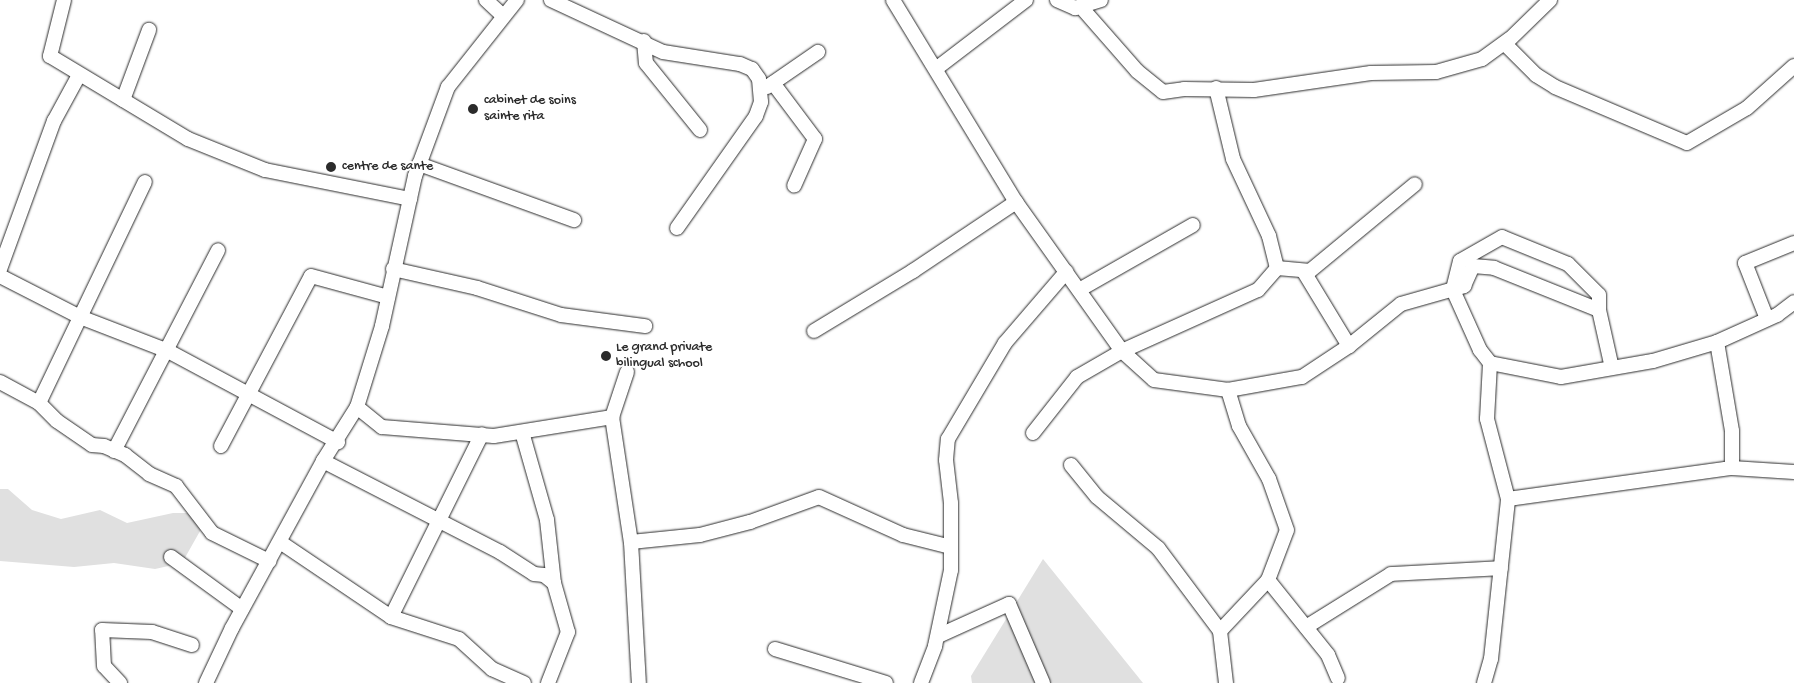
<!DOCTYPE html>
<html>
<head>
<meta charset="utf-8">
<style>
	body { margin:0 }
	#map { position:relative; width:1794px; height:683px; overflow:hidden; background:#fff; font-family:"Gochi Hand",sans-serif }
	div>[style] { position:absolute }
	.green>* { inset:0; background:#e0e0e0 }
	.roads { filter:drop-shadow(0 0 1px #2b2b2b) drop-shadow(0 0 1px #2b2b2b) }
	.street>* { height:14px; margin:-7px; padding:0 7px; transform-origin:7px; border-radius:7px; background:#fff }
	.dots>* { width:14px; height:14px; translate:-50% -50%; box-sizing:border-box; border:2px solid #fff; border-radius:50% }
	span { translate:-50% -50%; white-space:nowrap; text-align:center; line-height:1.15; -webkit-text-stroke:4px #fff; paint-order:stroke }
	.poi-label { font-size:14px; color:#2b2b2b }
	.left { translate:0 -50%; text-align:left }
</style>
</head>
<body>
<div id="map">
	<div class="green">
		<i style="clip-path:polygon(0 489px,8px 489px,32px 510px,61px 519px,100px 510px,127px 523px,173px 513px,195px 513px,204px 524px,182px 563px,155px 569px,114px 563px,74px 567px,0 561px)"></i>
		<i style="clip-path:polygon(1043px 559px,1143px 683px,972px 683px,971px 676px)"></i>
	</div>
	<div class="roads">
		<div class="street">
			<i style="left:64px;top:0;width:58px;rotate:104deg"></i>
			<i style="left:50px;top:56px;width:161px;rotate:31deg"></i>
			<i style="left:188px;top:139px;width:83px;rotate:21.9deg"></i>
			<i style="left:265px;top:170px;width:148px;rotate:11.3deg"></i>
			<i style="left:486px;top:0;width:23px;rotate:43deg"></i>
			<i style="left:551px;top:0;width:123px;rotate:24.9deg"></i>
			<i style="left:663px;top:52px;width:78px;rotate:8.9deg"></i>
			<i style="left:740px;top:64px;width:13px;rotate:23deg"></i>
			<i style="left:752px;top:69px;width:12px;rotate:55deg"></i>
			<i style="left:759px;top:79px;width:23px;rotate:85deg"></i>
			<i style="left:761px;top:102px;width:15px;rotate:110deg"></i>
			<i style="left:756px;top:116px;width:137px;rotate:125.2deg"></i>
			<i style="left:893px;top:0;width:237px;rotate:58.7deg"></i>
			<i style="left:1016px;top:202px;width:183px;rotate:54.6deg"></i>
			<i style="left:1122px;top:351px;width:43px;rotate:42.2deg"></i>
			<i style="left:1154px;top:380px;width:75px;rotate:7.7deg"></i>
			<i style="left:1228px;top:390px;width:75px;rotate:-10deg"></i>
			<i style="left:1302px;top:377px;width:56px;rotate:-33.4deg"></i>
			<i style="left:1349px;top:346px;width:67px;rotate:-38.9deg"></i>
			<i style="left:1401px;top:304px;width:66px;rotate:-15.9deg"></i>
			<i style="left:1464px;top:286px;width:22px;rotate:-66deg"></i>
			<i style="left:1473px;top:266px;width:21px;rotate:5deg"></i>
			<i style="left:1494px;top:268px;width:113px;rotate:21.8deg"></i>
			<i style="left:1599px;top:310px;width:59px;rotate:77.4deg"></i>
			<i style="left:1057px;top:0;width:20px;rotate:24deg"></i>
			<i style="left:1075px;top:8px;width:27px;rotate:-17deg"></i>
			<i style="left:1081px;top:7px;width:85px;rotate:48.8deg"></i>
			<i style="left:1137px;top:71px;width:33px;rotate:39deg"></i>
			<i style="left:1163px;top:92px;width:21px;rotate:-8deg"></i>
			<i style="left:1184px;top:89px;width:70px;rotate:0.8deg"></i>
			<i style="left:1254px;top:90px;width:118px;rotate:-8.3deg"></i>
			<i style="left:1371px;top:73px;width:65px;rotate:-0.9deg"></i>
			<i style="left:1436px;top:72px;width:48px;rotate:-15.8deg"></i>
			<i style="left:1482px;top:59px;width:34px;rotate:-36deg"></i>
			<i style="left:1510px;top:39px;width:56px;rotate:-44.3deg"></i>
			<i style="left:644px;top:41px;width:22px;rotate:85deg"></i>
			<i style="left:646px;top:63px;width:86px;rotate:51.1deg"></i>
			<i style="left:1505px;top:44px;width:44px;rotate:45deg"></i>
			<i style="left:1536px;top:75px;width:22px;rotate:32deg"></i>
			<i style="left:1555px;top:87px;width:143px;rotate:23deg"></i>
			<i style="left:1687px;top:143px;width:69px;rotate:-30.3deg"></i>
			<i style="left:1747px;top:108px;width:63px;rotate:-41.8deg"></i>
			<i style="left:937px;top:68px;width:112px;rotate:-37.4deg"></i>
			<i style="left:773px;top:83px;width:70px;rotate:53.1deg"></i>
			<i style="left:815px;top:139px;width:51px;rotate:114.1deg"></i>
			<i style="left:767px;top:87px;width:62px;rotate:-34.5deg"></i>
			<i style="left:1216px;top:88px;width:73px;rotate:76.5deg"></i>
			<i style="left:1233px;top:159px;width:85px;rotate:64.9deg"></i>
			<i style="left:1269px;top:236px;width:33px;rotate:76deg"></i>
			<i style="left:123px;top:100px;width:75px;rotate:-69.6deg"></i>
			<i style="left:419px;top:164px;width:165px;rotate:19.9deg"></i>
			<i style="left:0;top:269px;width:158px;rotate:-70deg"></i>
			<i style="left:54px;top:121px;width:52px;rotate:-61.5deg"></i>
			<i style="left:393px;top:269px;width:86px;rotate:12.7deg"></i>
			<i style="left:477px;top:288px;width:88px;rotate:17.8deg"></i>
			<i style="left:561px;top:315px;width:85px;rotate:7.5deg"></i>
			<i style="left:1304px;top:272px;width:87px;rotate:58.7deg"></i>
			<i style="left:0;top:276px;width:90px;rotate:27.1deg"></i>
			<i style="left:80px;top:317px;width:94px;rotate:21.1deg"></i>
			<i style="left:168px;top:351px;width:193px;rotate:28.2deg"></i>
			<i style="left:1079px;top:290px;width:131px;rotate:-29.7deg"></i>
			<i style="left:1599px;top:310px;width:15px;rotate:-90deg"></i>
			<i style="left:1599px;top:295px;width:44px;rotate:-135deg"></i>
			<i style="left:1568px;top:264px;width:71px;rotate:-157.8deg"></i>
			<i style="left:1502px;top:237px;width:48px;rotate:150.3deg"></i>
			<i style="left:1460px;top:261px;width:30px;rotate:104deg"></i>
			<i style="left:1453px;top:290px;width:66px;rotate:65.8deg"></i>
			<i style="left:1480px;top:350px;width:16px;rotate:52deg"></i>
			<i style="left:1490px;top:363px;width:72px;rotate:11.2deg"></i>
			<i style="left:1561px;top:377px;width:93px;rotate:-9.9deg"></i>
			<i style="left:1653px;top:361px;width:67px;rotate:-16.5deg"></i>
			<i style="left:1717px;top:342px;width:66px;rotate:-24.2deg"></i>
			<i style="left:1777px;top:315px;width:21px;rotate:-37deg"></i>
			<i style="left:1767px;top:319px;width:60px;rotate:-111.4deg"></i>
			<i style="left:1745px;top:263px;width:53px;rotate:-22.2deg"></i>
			<i style="left:814px;top:331px;width:116px;rotate:-31.2deg"></i>
			<i style="left:913px;top:271px;width:124px;rotate:-33.8deg"></i>
			<i style="left:1717px;top:342px;width:90px;rotate:80.4deg"></i>
			<i style="left:1732px;top:431px;width:37px;rotate:90deg"></i>
			<i style="left:627px;top:372px;width:47px;rotate:108.4deg"></i>
			<i style="left:612px;top:417px;width:126px;rotate:81.4deg"></i>
			<i style="left:631px;top:542px;width:69px;rotate:-5.8deg"></i>
			<i style="left:700px;top:535px;width:52px;rotate:-14.6deg"></i>
			<i style="left:750px;top:522px;width:73px;rotate:-19.9deg"></i>
			<i style="left:819px;top:497px;width:92px;rotate:24.3deg"></i>
			<i style="left:903px;top:535px;width:49px;rotate:14deg"></i>
			<i style="left:0;top:382px;width:44px;rotate:28.3deg"></i>
			<i style="left:39px;top:403px;width:25px;rotate:45deg"></i>
			<i style="left:57px;top:421px;width:42px;rotate:34.4deg"></i>
			<i style="left:92px;top:445px;width:12px;rotate:5deg"></i>
			<i style="left:104px;top:446px;width:23px;rotate:23deg"></i>
			<i style="left:125px;top:455px;width:31px;rotate:38deg"></i>
			<i style="left:149px;top:474px;width:30px;rotate:24deg"></i>
			<i style="left:176px;top:486px;width:59px;rotate:52.5deg"></i>
			<i style="left:212px;top:533px;width:64px;rotate:26.2deg"></i>
			<i style="left:39px;top:403px;width:245px;rotate:-64.4deg"></i>
			<i style="left:357px;top:407px;width:32px;rotate:39deg"></i>
			<i style="left:382px;top:427px;width:112px;rotate:4.6deg"></i>
			<i style="left:494px;top:436px;width:120px;rotate:-9.1deg"></i>
			<i style="left:522px;top:432px;width:91px;rotate:74.1deg"></i>
			<i style="left:547px;top:520px;width:63px;rotate:83.7deg"></i>
			<i style="left:554px;top:583px;width:51px;rotate:74.1deg"></i>
			<i style="left:568px;top:632px;width:55px;rotate:111.4deg"></i>
			<i style="left:1033px;top:433px;width:71px;rotate:-51.8deg"></i>
			<i style="left:1077px;top:377px;width:52px;rotate:-30deg"></i>
			<i style="left:1122px;top:351px;width:149px;rotate:-24.2deg"></i>
			<i style="left:1258px;top:290px;width:29px;rotate:-49deg"></i>
			<i style="left:1277px;top:268px;width:33px;rotate:5deg"></i>
			<i style="left:1310px;top:271px;width:136px;rotate:-39.6deg"></i>
			<i style="left:221px;top:446px;width:192px;rotate:-62.1deg"></i>
			<i style="left:311px;top:276px;width:80px;rotate:15.3deg"></i>
			<i style="left:114px;top:451px;width:226px;rotate:-62.6deg"></i>
			<i style="left:323px;top:461px;width:199px;rotate:27.2deg"></i>
			<i style="left:500px;top:552px;width:40px;rotate:32.9deg"></i>
			<i style="left:534px;top:574px;width:10px;rotate:6deg"></i>
			<i style="left:544px;top:575px;width:13px;rotate:39deg"></i>
			<i style="left:1071px;top:465px;width:41px;rotate:50.9deg"></i>
			<i style="left:1097px;top:497px;width:80px;rotate:39.9deg"></i>
			<i style="left:1158px;top:548px;width:104px;rotate:53.2deg"></i>
			<i style="left:1508px;top:499px;width:226px;rotate:-7.9deg"></i>
			<i style="left:1732px;top:468px;width:62px;rotate:3.7deg"></i>
			<i style="left:280px;top:542px;width:134px;rotate:34deg"></i>
			<i style="left:391px;top:617px;width:71px;rotate:17.9deg"></i>
			<i style="left:459px;top:639px;width:45px;rotate:42.3deg"></i>
			<i style="left:492px;top:669px;width:35px;rotate:24deg"></i>
			<i style="left:631px;top:542px;width:141px;rotate:86.8deg"></i>
			<i style="left:171px;top:557px;width:88px;rotate:36.2deg"></i>
			<i style="left:1268px;top:580px;width:96px;rotate:51.3deg"></i>
			<i style="left:1328px;top:655px;width:25px;rotate:67deg"></i>
			<i style="left:391px;top:617px;width:204px;rotate:-63.6deg"></i>
			<i style="left:1306px;top:627px;width:100px;rotate:-31.9deg"></i>
			<i style="left:1391px;top:574px;width:110px;rotate:-3.1deg"></i>
			<i style="left:938px;top:636px;width:78px;rotate:-24.3deg"></i>
			<i style="left:1009px;top:604px;width:86px;rotate:66.7deg"></i>
			<i style="left:775px;top:649px;width:116px;rotate:17deg"></i>
			<i style="left:120px;top:683px;width:23px;rotate:-133deg"></i>
			<i style="left:104px;top:666px;width:36px;rotate:-93deg"></i>
			<i style="left:102px;top:630px;width:50px;rotate:2.3deg"></i>
			<i style="left:152px;top:632px;width:42px;rotate:18deg"></i>
			<i style="left:206px;top:683px;width:61px;rotate:-64.7deg"></i>
			<i style="left:232px;top:628px;width:190px;rotate:-61.4deg"></i>
			<i style="left:323px;top:461px;width:64px;rotate:-57.8deg"></i>
			<i style="left:357px;top:407px;width:85px;rotate:-72.8deg"></i>
			<i style="left:382px;top:326px;width:154px;rotate:-77.6deg"></i>
			<i style="left:415px;top:176px;width:95px;rotate:-69.7deg"></i>
			<i style="left:448px;top:87px;width:111px;rotate:-51.6deg"></i>
			<i style="left:921px;top:683px;width:40px;rotate:-69deg"></i>
			<i style="left:935px;top:646px;width:78px;rotate:-78.1deg"></i>
			<i style="left:951px;top:570px;width:67px;rotate:-90deg"></i>
			<i style="left:951px;top:503px;width:43px;rotate:-96.6deg"></i>
			<i style="left:946px;top:460px;width:21px;rotate:-85deg"></i>
			<i style="left:948px;top:439px;width:112px;rotate:-59.3deg"></i>
			<i style="left:1005px;top:343px;width:94px;rotate:-49.3deg"></i>
			<i style="left:1226px;top:683px;width:52px;rotate:-96.6deg"></i>
			<i style="left:1220px;top:631px;width:70px;rotate:-46.7deg"></i>
			<i style="left:1268px;top:580px;width:53px;rotate:-69.2deg"></i>
			<i style="left:1287px;top:530px;width:54px;rotate:-109.4deg"></i>
			<i style="left:1269px;top:479px;width:61px;rotate:-119.5deg"></i>
			<i style="left:1239px;top:426px;width:38px;rotate:-107deg"></i>
			<i style="left:1484px;top:683px;width:25px;rotate:-74deg"></i>
			<i style="left:1491px;top:659px;width:161px;rotate:-83.9deg"></i>
			<i style="left:1508px;top:499px;width:83px;rotate:-104.7deg"></i>
			<i style="left:1487px;top:419px;width:56px;rotate:-86.9deg"></i>
		</div>
	</div>
	<div class="dots">
		<i style="left:473px;top:109px;background:#2b2b2b"></i>
		<i style="left:331px;top:167px;background:#2b2b2b"></i>
		<i style="left:606px;top:356px;background:#2b2b2b"></i>
	</div>
	<div class="poi-label">
		<span class="left" style="left:484px;top:109px">cabinet de soins<br>sainte rita</span>
		<span class="left" style="left:342px;top:167px">centre de sante</span>
		<span class="left" style="left:616px;top:356px">Le grand private<br>bilingual school</span>
	</div>
</div>
</body>
</html>
